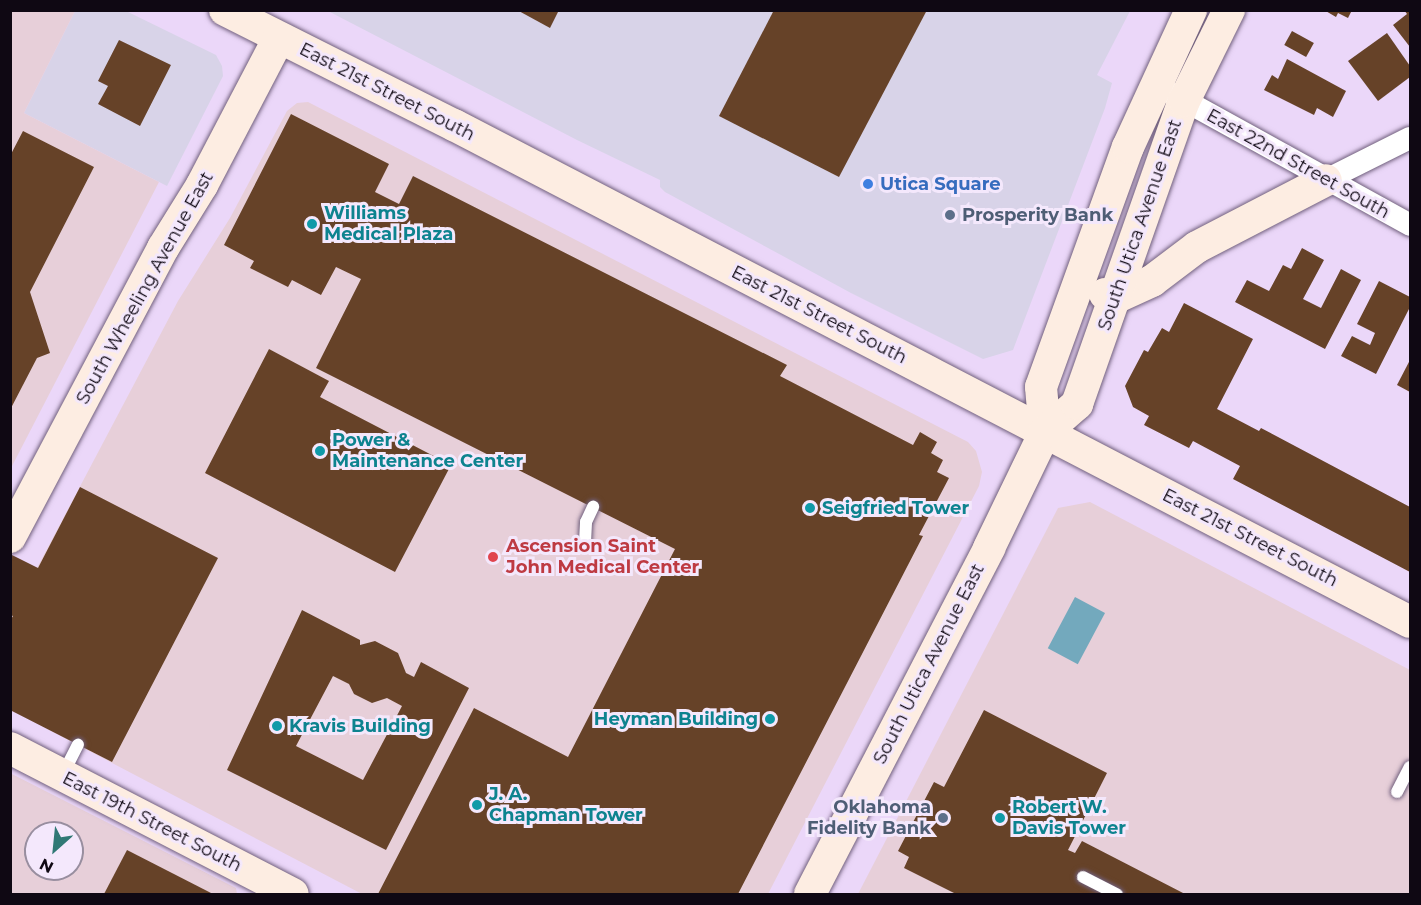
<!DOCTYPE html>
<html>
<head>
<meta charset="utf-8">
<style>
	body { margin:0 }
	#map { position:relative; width:1421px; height:905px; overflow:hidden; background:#ebd7f9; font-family:Montserrat,sans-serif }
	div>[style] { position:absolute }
	.commercial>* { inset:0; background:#d8d3e8 }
	.medical>* { inset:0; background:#e7cfd9 }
	.water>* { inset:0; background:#73a9bd; transform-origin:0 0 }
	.building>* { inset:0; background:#664228; transform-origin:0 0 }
	.roads { filter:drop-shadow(0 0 2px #71607d) drop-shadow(0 0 2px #71607d) }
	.lane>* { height:12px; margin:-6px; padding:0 6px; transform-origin:6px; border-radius:6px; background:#fff }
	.street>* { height:22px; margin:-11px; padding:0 11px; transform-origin:11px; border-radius:11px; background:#fff }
	.secondary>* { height:32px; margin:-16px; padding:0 16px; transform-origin:16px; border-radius:16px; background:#fdede2 }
	.dots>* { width:16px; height:16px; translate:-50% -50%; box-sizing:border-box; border:3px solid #f4e8fc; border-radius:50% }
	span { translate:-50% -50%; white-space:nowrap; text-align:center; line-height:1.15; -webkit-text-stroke:6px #f4e8fc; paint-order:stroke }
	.street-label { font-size:18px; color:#0f0813 }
	.shop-label { font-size:18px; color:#366cbe; font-weight:700 }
	.left { translate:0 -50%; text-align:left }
	.culture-label { font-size:18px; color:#0d838f; font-weight:700 }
	.right { translate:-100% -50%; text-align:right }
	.service-label { font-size:18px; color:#4e5e75; font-weight:700 }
	.health-label { font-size:18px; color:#be3a42; font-weight:700 }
	.frame { position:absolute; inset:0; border:12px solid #0f0813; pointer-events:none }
	.north { position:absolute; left:24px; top:821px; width:60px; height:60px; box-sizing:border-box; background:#f4e8fc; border:2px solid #988e9f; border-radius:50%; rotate:207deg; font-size:16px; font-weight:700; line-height:24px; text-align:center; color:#0f0813 }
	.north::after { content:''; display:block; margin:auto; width:21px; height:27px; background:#307875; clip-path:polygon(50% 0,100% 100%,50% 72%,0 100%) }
</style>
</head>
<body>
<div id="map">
	<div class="commercial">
		<i style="clip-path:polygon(75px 11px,126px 11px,216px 55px,222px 66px,223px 76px,167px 186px,24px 113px)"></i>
		<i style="clip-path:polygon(328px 11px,1130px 11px,1097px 75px,1112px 83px,1105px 108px,1013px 350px,983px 359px,851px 293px,665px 192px,660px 187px,660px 180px,577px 140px)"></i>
	</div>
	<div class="medical">
		<i style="clip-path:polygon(11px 11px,75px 11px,24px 113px,159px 182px,11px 468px)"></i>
		<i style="clip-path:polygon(308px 102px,968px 442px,976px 451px,982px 472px,979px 486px,768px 894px,362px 894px,11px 710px,10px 619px,178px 301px,230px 218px,287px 111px,297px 103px)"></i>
		<i style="clip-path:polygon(1090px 502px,1410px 670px,1410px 894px,858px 894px,1058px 508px)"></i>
		<i style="clip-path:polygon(evenodd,10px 773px,236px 888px,237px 894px,11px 894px,10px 773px,36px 833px,72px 833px,72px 869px,36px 869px,36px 833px)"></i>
	</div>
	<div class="water">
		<i style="left:1075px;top:597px;width:34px;height:58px;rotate:28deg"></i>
	</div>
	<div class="building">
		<i style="clip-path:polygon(517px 10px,559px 10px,550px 28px)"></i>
		<i style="clip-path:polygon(774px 10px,927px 10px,839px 177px,719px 116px)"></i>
		<i style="clip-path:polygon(1324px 10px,1352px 10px,1348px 18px,1338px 13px,1336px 17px)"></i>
		<i style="clip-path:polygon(1404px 10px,1410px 10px,1410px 47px,1393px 25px,1407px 14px)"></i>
		<i style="left:1292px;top:31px;width:25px;height:16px;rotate:29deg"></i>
		<i style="clip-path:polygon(1387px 33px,1410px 66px,1410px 77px,1378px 101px,1348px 61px)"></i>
		<i style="clip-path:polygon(119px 40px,171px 65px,140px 126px,98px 104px,108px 86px,98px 81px)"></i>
		<i style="clip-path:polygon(1287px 59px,1346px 91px,1333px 117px,1317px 108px,1314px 115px,1264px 90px,1272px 75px,1278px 79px)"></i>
		<i style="clip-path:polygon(291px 114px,389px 164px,375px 192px,399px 204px,413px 176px,787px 365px,780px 376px,913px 445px,920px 432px,937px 442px,931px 453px,943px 460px,937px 472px,949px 478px,919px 535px,923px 536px,738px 894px,378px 894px,474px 708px,568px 757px,675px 549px,316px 368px,361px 279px,336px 267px,321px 295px,292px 280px,288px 287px,250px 268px,254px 261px,224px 245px)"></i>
		<i style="clip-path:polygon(23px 131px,94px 167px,30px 292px,50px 353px,37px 358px,10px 410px,10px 156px)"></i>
		<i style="clip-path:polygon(1302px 248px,1324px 260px,1303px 299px,1321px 308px,1341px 269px,1361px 280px,1325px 349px,1235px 302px,1247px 280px,1269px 291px,1283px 265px,1291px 269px)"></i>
		<i style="clip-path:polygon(1379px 281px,1410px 297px,1410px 307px,1376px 374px,1341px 356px,1352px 336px,1370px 345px,1375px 333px,1357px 324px)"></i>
		<i style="clip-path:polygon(1184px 303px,1253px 339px,1217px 409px,1259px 431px,1261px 428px,1410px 507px,1410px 572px,1233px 479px,1240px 466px,1193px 441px,1189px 448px,1144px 425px,1149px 416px,1133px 407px,1125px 386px,1144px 350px,1148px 352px,1162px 328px,1169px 332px)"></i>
		<i style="clip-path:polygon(269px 349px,329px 381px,320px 397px,451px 465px,395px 572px,205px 473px)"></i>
		<i style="clip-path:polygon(1410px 360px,1410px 392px,1397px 385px)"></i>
		<i style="clip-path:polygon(80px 487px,218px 558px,112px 762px,10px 710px,10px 621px,13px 616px,10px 615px,10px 554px,38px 568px)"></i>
		<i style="clip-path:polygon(evenodd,302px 610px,360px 640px,360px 645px,375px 641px,398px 653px,406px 673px,414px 677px,421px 662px,469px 688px,386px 850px,227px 770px,302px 610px,333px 676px,349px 684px,354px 694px,372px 703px,387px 698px,402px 706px,363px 780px,296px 746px,333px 676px)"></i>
		<i style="clip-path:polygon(984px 710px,1107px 773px,1068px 850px,1075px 853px,1082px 841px,1185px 894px,956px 894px,904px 868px,909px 857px,898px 851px,934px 782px,944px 787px)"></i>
		<i style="clip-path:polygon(127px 850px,213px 894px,104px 894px)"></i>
	</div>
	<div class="roads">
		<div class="lane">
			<i style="left:585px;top:542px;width:20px;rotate:-87deg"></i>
			<i style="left:586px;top:522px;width:17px;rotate:-65deg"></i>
			<i style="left:63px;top:774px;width:33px;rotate:-63deg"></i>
			<i style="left:1397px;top:792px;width:28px;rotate:-63deg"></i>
			<i style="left:1083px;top:877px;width:38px;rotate:27deg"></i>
		</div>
		<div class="street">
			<i style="left:1173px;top:94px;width:271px;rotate:28.9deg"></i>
			<i style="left:1326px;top:180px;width:94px;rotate:-26.6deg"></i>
		</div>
		<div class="secondary">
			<i style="left:225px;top:10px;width:256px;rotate:26.7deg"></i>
			<i style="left:454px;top:125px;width:1077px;rotate:27.47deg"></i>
			<i style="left:1105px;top:294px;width:11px;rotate:22deg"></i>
			<i style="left:1115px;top:298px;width:41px;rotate:-24.7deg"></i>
			<i style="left:1152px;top:281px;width:56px;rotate:-37.1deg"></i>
			<i style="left:1197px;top:247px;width:145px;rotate:-27.4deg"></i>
			<i style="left:1045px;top:432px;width:45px;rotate:-95.1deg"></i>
			<i style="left:1041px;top:387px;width:255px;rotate:-70.1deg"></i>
			<i style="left:1128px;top:147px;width:151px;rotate:-65.3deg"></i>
			<i style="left:10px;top:537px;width:327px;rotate:-62.1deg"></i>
			<i style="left:163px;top:248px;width:74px;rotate:-58.2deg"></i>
			<i style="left:202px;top:185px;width:166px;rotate:-62.4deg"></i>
			<i style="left:10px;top:748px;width:318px;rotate:27.3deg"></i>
			<i style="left:810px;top:894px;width:390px;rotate:-62.6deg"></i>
			<i style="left:989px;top:548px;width:129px;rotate:-64.2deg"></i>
			<i style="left:1045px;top:432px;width:43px;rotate:-41.2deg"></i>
			<i style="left:1077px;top:404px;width:321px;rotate:-70.6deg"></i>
			<i style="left:1184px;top:101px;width:102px;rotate:-63.7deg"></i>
		</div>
	</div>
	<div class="dots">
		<i style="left:868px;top:184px;background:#3f7fe0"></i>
		<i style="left:950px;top:215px;background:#5c6f8a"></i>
		<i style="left:312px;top:224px;background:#0f9aa8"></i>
		<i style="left:320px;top:451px;background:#0f9aa8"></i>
		<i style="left:810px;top:508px;background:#0f9aa8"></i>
		<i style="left:493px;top:557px;background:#e0444e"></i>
		<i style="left:770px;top:719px;background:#0f9aa8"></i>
		<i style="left:277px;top:726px;background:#0f9aa8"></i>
		<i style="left:477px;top:805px;background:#0f9aa8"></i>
		<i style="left:943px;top:818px;background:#5c6f8a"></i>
		<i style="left:1000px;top:818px;background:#0f9aa8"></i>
	</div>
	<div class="street-label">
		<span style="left:387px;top:92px;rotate:27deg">East 21st Street South</span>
		<span style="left:1298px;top:164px;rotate:29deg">East 22nd Street South</span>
		<span style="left:1140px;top:225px;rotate:-71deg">South Utica Avenue East</span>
		<span style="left:145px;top:288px;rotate:-61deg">South Wheeling Avenue East</span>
		<span style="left:819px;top:315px;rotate:27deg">East 21st Street South</span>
		<span style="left:1250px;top:538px;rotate:27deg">East 21st Street South</span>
		<span style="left:929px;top:664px;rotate:-63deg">South Utica Avenue East</span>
		<span style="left:152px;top:822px;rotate:27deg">East 19th Street South</span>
	</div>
	<div class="shop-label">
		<span class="left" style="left:880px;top:184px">Utica Square</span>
	</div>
	<div class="culture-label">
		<span class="left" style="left:324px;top:224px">Williams<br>Medical Plaza</span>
		<span class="left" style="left:332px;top:451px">Power &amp;<br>Maintenance Center</span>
		<span class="left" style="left:822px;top:508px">Seigfried Tower</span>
		<span class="right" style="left:758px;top:719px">Heyman Building</span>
		<span class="left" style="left:289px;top:726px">Kravis Building</span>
		<span class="left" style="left:489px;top:805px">J. A.<br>Chapman Tower</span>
		<span class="left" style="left:1012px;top:818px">Robert W.<br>Davis Tower</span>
	</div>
	<div class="service-label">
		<span class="left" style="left:962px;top:215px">Prosperity Bank</span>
		<span class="right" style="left:931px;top:818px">Oklahoma<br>Fidelity Bank</span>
	</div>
	<div class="health-label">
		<span class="left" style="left:506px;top:557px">Ascension Saint<br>John Medical Center</span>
	</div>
	<div class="frame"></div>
	<div class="north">N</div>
</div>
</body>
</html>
